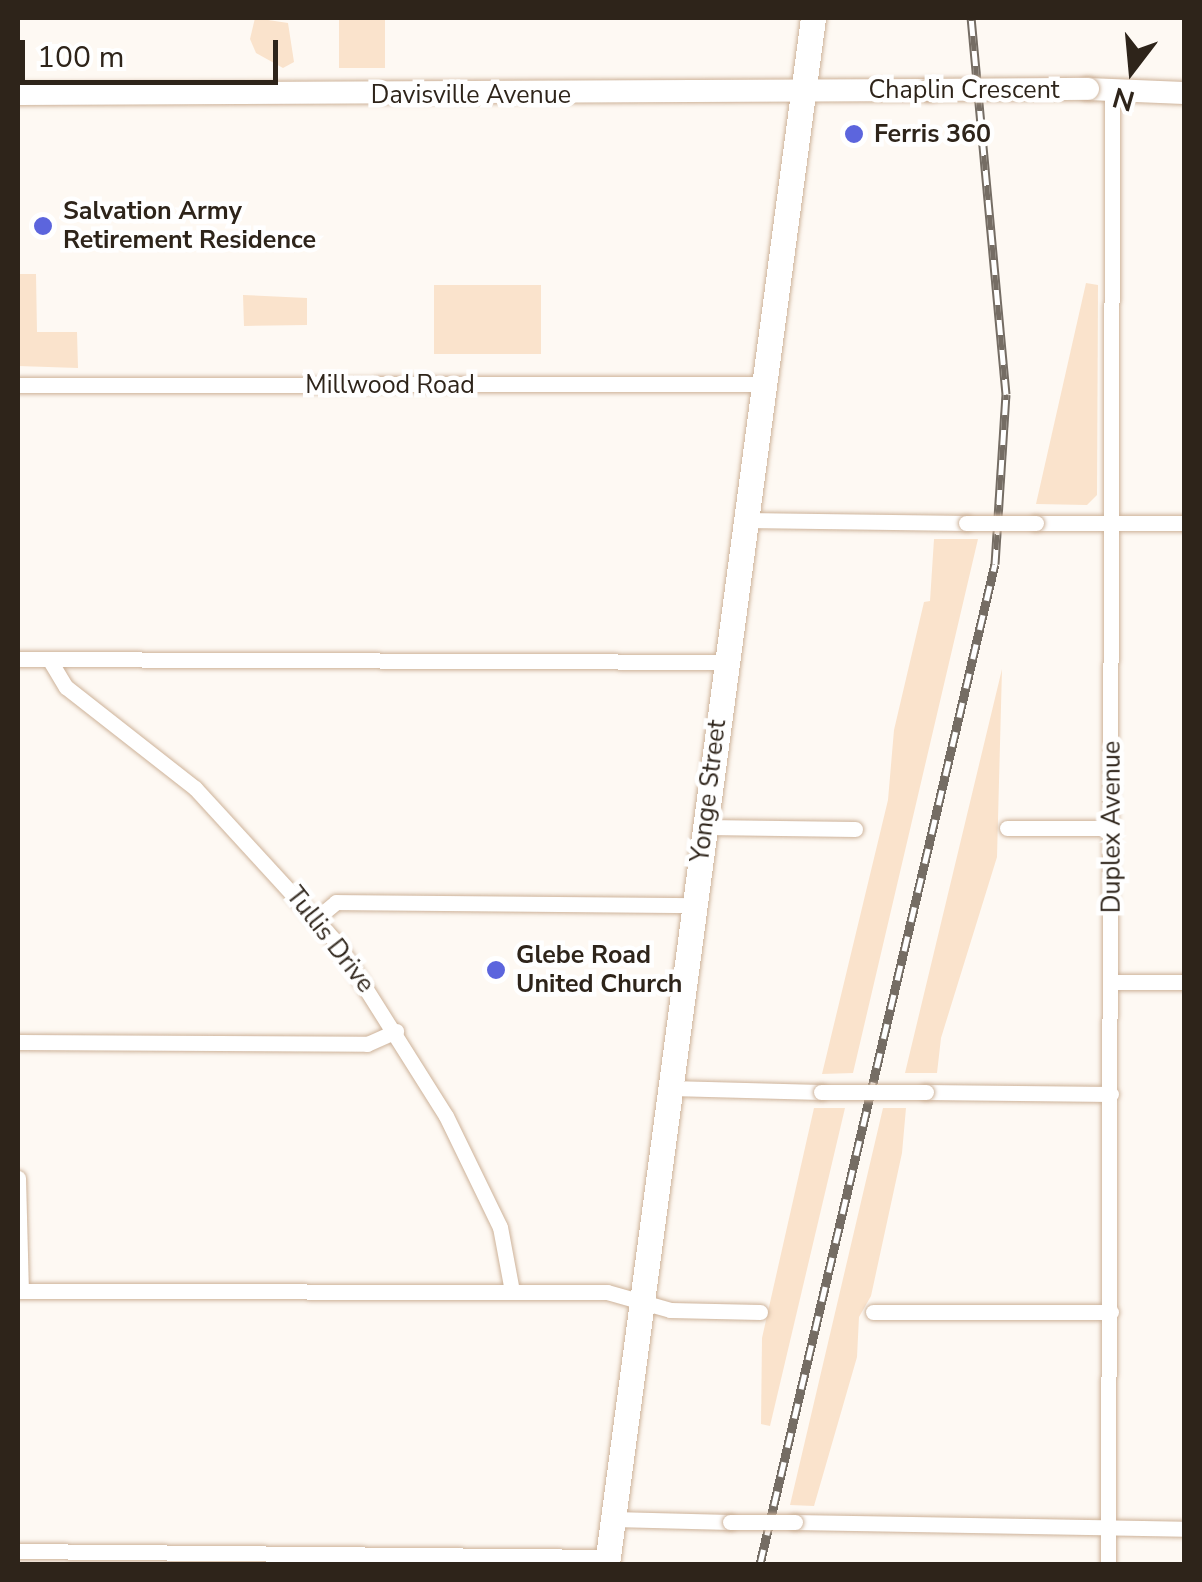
<!DOCTYPE html>
<html>
<head>
<meta charset="utf-8">
<style>
	body { margin:0 }
	#map { position:relative; width:1202px; height:1582px; overflow:hidden; background:#fef9f3; font-family:"Nunito Sans",sans-serif }
	div>[style] { position:absolute }
	.green>* { inset:0; background:#fae3cc; transform-origin:0 0 }
	.roads { filter:drop-shadow(0 0 2px #cdb299) drop-shadow(0 0 2px #cdb299) }
	.street>* { height:15px; margin:-7.5px; padding:0 7.5px; transform-origin:7.5px; border-radius:7.5px; background:#fff }
	.secondary>* { height:22px; margin:-11px; padding:0 11px; transform-origin:11px; border-radius:11px; background:#fff }
	.primary>* { height:25px; margin:-12.5px; padding:0 12.5px; transform-origin:12.5px; border-radius:12.5px; background:#fff }
	.rail>* { height:9px; margin-top:-4.5px; transform-origin:0; background:repeating-linear-gradient(90deg,#fff 0 15px,#756d64 0 30px); box-sizing:border-box; border-block:2px solid #756d64 }
	.bridges { filter:drop-shadow(0 0 2px #cdb299) drop-shadow(0 0 2px #cdb299) }
	.street-bridge>* { height:15px; margin:-7.5px; padding:0 7.5px; transform-origin:7.5px; border-radius:7.5px; background:#fff }
	.secondary-bridge>* { height:22px; margin:-11px; padding:0 11px; transform-origin:11px; border-radius:11px; background:#fff }
	.dots>* { width:28px; height:28px; translate:-50% -50%; box-sizing:border-box; border:5px solid #fff; border-radius:50% }
	span { translate:-50% -50%; white-space:nowrap; text-align:center; line-height:1.15; -webkit-text-stroke:9px #fff; paint-order:stroke }
	.street-label { font-size:25px; color:#2e241a }
	.poi-label { font-size:25px; color:#2e241a; font-weight:700 }
	.left { translate:0 -50%; text-align:left }
	.frame { position:absolute; inset:0; border:20px solid #2e241a; pointer-events:none }
	.north { position:absolute; left:1082px; top:20px; width:100px; height:100px; -webkit-text-stroke:8px #fff; paint-order:stroke; rotate:196deg; font-size:28px; font-weight:700; line-height:40px; text-align:center; color:#2e241a }
	.north::after { content:''; display:block; margin:auto; width:35px; height:45px; background:#2e241a; clip-path:polygon(50% 0,100% 100%,50% 72%,0 100%) }
	.scale { position:absolute; left:20px; top:40px; width:258px; height:45px; box-sizing:border-box; border:5px solid #2e241a; border-top:0; padding-left:12px; font-size:30px; line-height:35px; white-space:nowrap; color:#2e241a; -webkit-text-stroke:8px #fff; paint-order:stroke }
</style>
</head>
<body>
<div id="map">
	<div class="green">
		<i style="clip-path:polygon(255px 18px,288px 23px,294px 62px,283px 68px,256px 53px,250px 39px)"></i>
		<i style="left:339px;top:18px;width:46px;height:50px"></i>
		<i style="clip-path:polygon(18px 274px,36px 274px,37px 332px,77px 332px,78px 368px,18px 366px)"></i>
		<i style="clip-path:polygon(1086px 283px,1098px 285px,1097px 495px,1087px 505px,1036px 504px)"></i>
		<i style="left:541px;top:285px;width:69px;height:107px;rotate:90deg"></i>
		<i style="clip-path:polygon(243px 295px,307px 298px,307px 325px,244px 326px)"></i>
		<i style="clip-path:polygon(934px 539px,978px 539px,853px 1073px,822px 1074px,888px 800px,894px 730px,924px 602px,930px 601px)"></i>
		<i style="clip-path:polygon(1002px 669px,997px 857px,941px 1038px,937px 1073px,905px 1073px)"></i>
		<i style="clip-path:polygon(814px 1108px,845px 1108px,770px 1426px,761px 1424px,762px 1338px)"></i>
		<i style="clip-path:polygon(883px 1108px,906px 1108px,902px 1153px,871px 1296px,859px 1317px,857px 1357px,814px 1506px,790px 1505px)"></i>
	</div>
	<div class="roads">
		<div class="street">
			<i style="left:18px;top:385px;width:744px;rotate:-0.08deg"></i>
			<i style="left:745px;top:520px;width:221px;rotate:0.8deg"></i>
			<i style="left:1036px;top:523px;width:148px"></i>
			<i style="left:18px;top:659px;width:707px;rotate:0.24deg"></i>
			<i style="left:49px;top:659px;width:33px;rotate:59deg"></i>
			<i style="left:66px;top:687px;width:164px;rotate:38.1deg"></i>
			<i style="left:195px;top:788px;width:210px;rotate:47.5deg"></i>
			<i style="left:337px;top:943px;width:204px;rotate:57.8deg"></i>
			<i style="left:446px;top:1116px;width:123px;rotate:64.1deg"></i>
			<i style="left:500px;top:1227px;width:65px;rotate:79.4deg"></i>
			<i style="left:705px;top:827px;width:150px;rotate:0.8deg"></i>
			<i style="left:1007px;top:828px;width:105px"></i>
			<i style="left:317px;top:918px;width:25px;rotate:-40deg"></i>
			<i style="left:336px;top:902px;width:358px;rotate:0.5deg"></i>
			<i style="left:1111px;top:982px;width:73px"></i>
			<i style="left:18px;top:1042px;width:349px;rotate:0.3deg"></i>
			<i style="left:367px;top:1044px;width:32px;rotate:-24deg"></i>
			<i style="left:670px;top:1088px;width:151px;rotate:1.5deg"></i>
			<i style="left:926px;top:1092px;width:185px;rotate:0.6deg"></i>
			<i style="left:18px;top:1178px;width:113px;rotate:88.5deg"></i>
			<i style="left:18px;top:1291px;width:589px;rotate:0.1deg"></i>
			<i style="left:607px;top:1292px;width:66px;rotate:15.9deg"></i>
			<i style="left:670px;top:1310px;width:90px;rotate:1.3deg"></i>
			<i style="left:873px;top:1312px;width:238px"></i>
			<i style="left:613px;top:1519px;width:117px;rotate:1.5deg"></i>
			<i style="left:795px;top:1522px;width:389px;rotate:1deg"></i>
			<i style="left:18px;top:1551px;width:590px;rotate:0.58deg"></i>
			<i style="left:1108px;top:1564px;width:1475px;rotate:-89.84deg"></i>
		</div>
		<div class="secondary">
			<i style="left:1088px;top:89px;width:96px;rotate:2.4deg"></i>
			<i style="left:18px;top:94px;width:912px;rotate:-0.25deg"></i>
		</div>
		<div class="primary">
			<i style="left:607px;top:1564px;width:1560px;rotate:-82.41deg"></i>
		</div>
	</div>
	<div class="rail">
		<i style="left:760px;top:1564px;width:1027px;rotate:-76.78deg"></i>
		<i style="left:995px;top:564px;width:170px;rotate:-86.3deg"></i>
		<i style="left:1006px;top:394px;width:378px;rotate:-95.3deg"></i>
	</div>
	<div class="bridges">
		<div class="street-bridge">
			<i style="left:966px;top:523px;width:70px"></i>
			<i style="left:821px;top:1092px;width:105px"></i>
			<i style="left:730px;top:1522px;width:65px"></i>
		</div>
		<div class="secondary-bridge">
			<i style="left:930px;top:90px;width:158px;rotate:-0.4deg"></i>
		</div>
	</div>
	<div class="dots">
		<i style="left:854px;top:134px;background:#5c65dd"></i>
		<i style="left:43px;top:226px;background:#5c65dd"></i>
		<i style="left:496px;top:970px;background:#5c65dd"></i>
	</div>
	<div class="street-label">
		<span style="left:964px;top:90px">Chaplin Crescent</span>
		<span style="left:471px;top:95px">Davisville Avenue</span>
		<span style="left:390px;top:385px">Millwood Road</span>
		<span style="left:709px;top:791px;rotate:-83deg">Yonge Street</span>
		<span style="left:1112px;top:827px;rotate:-90deg">Duplex Avenue</span>
		<span style="left:330px;top:940px;rotate:52deg">Tullis Drive</span>
	</div>
	<div class="poi-label">
		<span class="left" style="left:874px;top:134px">Ferris 360</span>
		<span class="left" style="left:63px;top:226px">Salvation Army<br>Retirement Residence</span>
		<span class="left" style="left:516px;top:970px">Glebe Road<br>United Church</span>
	</div>
	<div class="frame"></div>
	<div class="north">N</div>
	<div class="scale">100 m</div>
</div>
</body>
</html>
